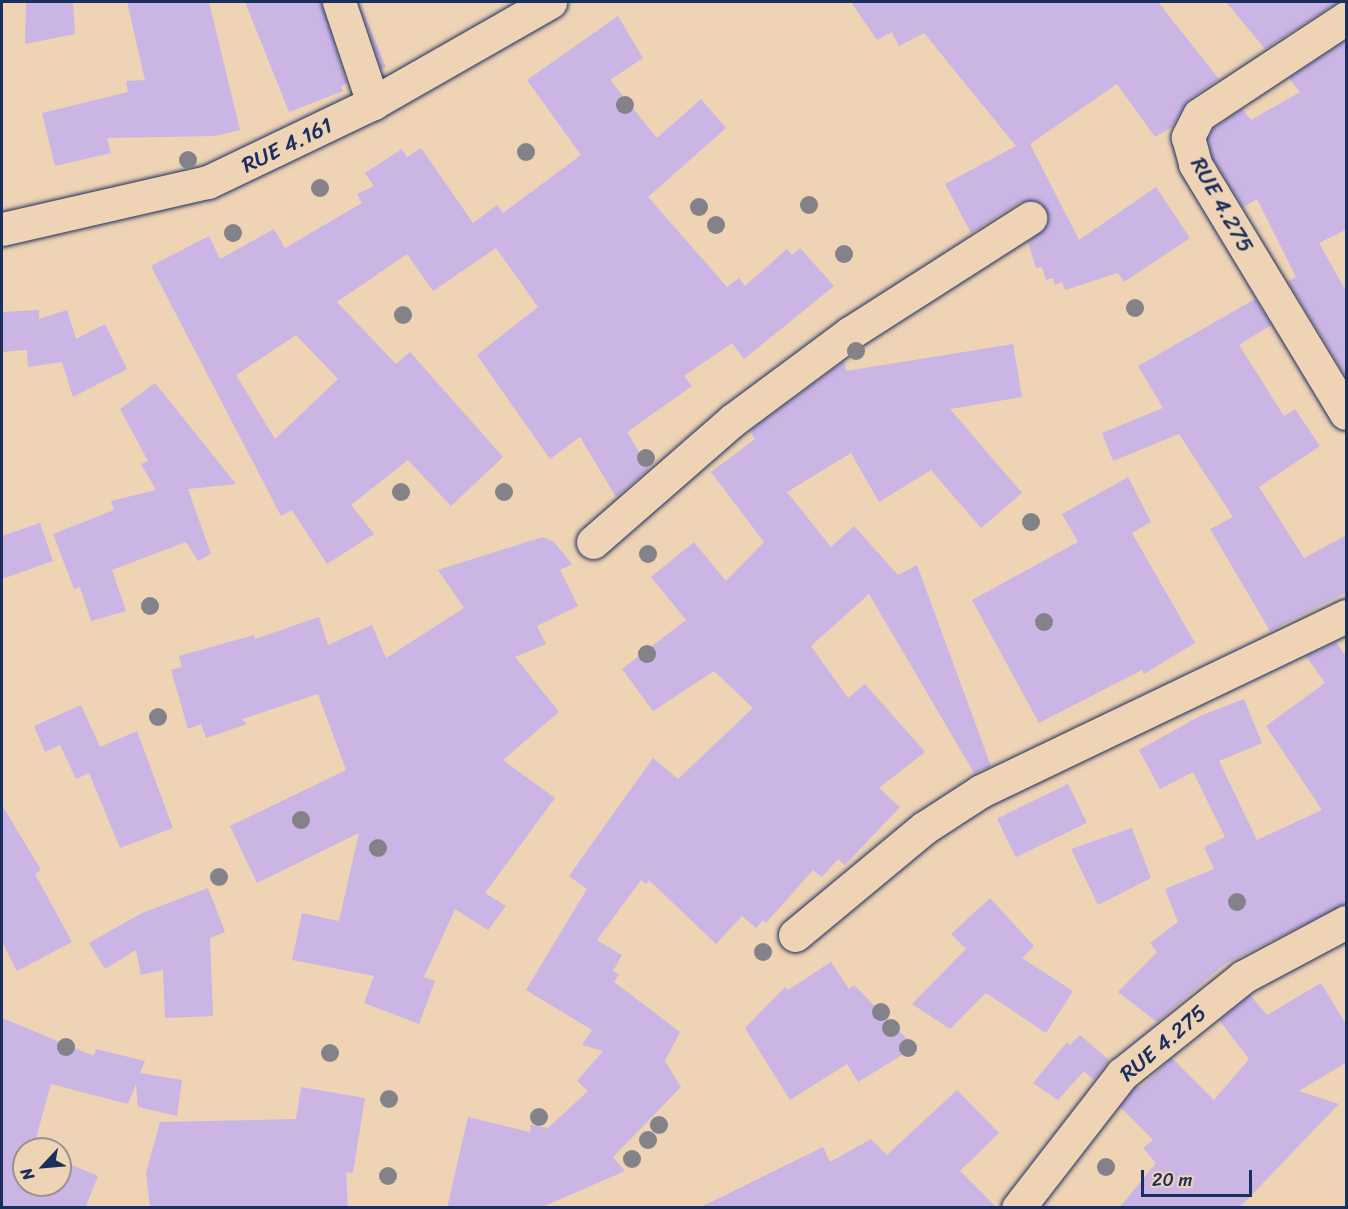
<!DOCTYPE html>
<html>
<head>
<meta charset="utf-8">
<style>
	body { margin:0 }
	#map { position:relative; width:1348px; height:1209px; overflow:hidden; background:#eed3b5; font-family:Sriracha,sans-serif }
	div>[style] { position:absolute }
	.building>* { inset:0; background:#cab5e5; transform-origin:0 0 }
	.roads { filter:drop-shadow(0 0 2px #1b2f5e) drop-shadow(0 0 2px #1b2f5e) }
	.minor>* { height:33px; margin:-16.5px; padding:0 16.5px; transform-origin:16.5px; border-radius:16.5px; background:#eed3b5 }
	.trees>* { width:18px; height:18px; margin:-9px; border-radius:50%; background:#838288 }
	span { translate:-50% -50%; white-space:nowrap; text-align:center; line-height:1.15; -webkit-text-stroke:5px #eed3b5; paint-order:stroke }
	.street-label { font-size:22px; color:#1b2f5e }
	.frame { position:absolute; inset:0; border:3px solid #1b2f5e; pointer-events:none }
	.north { position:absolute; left:12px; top:1137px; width:60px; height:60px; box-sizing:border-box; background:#eed3b5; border:2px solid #9a9192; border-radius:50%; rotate:244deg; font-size:16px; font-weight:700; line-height:24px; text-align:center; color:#1b2f5e }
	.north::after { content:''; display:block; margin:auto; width:21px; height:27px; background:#1b2f5e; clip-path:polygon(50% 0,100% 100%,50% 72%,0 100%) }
	.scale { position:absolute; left:1141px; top:1170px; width:111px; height:27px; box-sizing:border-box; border:3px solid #1b2f5e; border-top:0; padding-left:8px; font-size:18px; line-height:21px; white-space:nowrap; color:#1b2f5e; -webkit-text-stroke:4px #eed3b5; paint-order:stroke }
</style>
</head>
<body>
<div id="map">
	<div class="building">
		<i style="clip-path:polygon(26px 2px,73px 2px,75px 34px,25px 44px)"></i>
		<i style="clip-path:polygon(127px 2px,209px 2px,240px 130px,216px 136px,107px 138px,111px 153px,55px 166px,42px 113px,128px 92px,126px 81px,145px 80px)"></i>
		<i style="clip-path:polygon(245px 2px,321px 2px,347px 83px,341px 86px,343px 91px,289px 112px)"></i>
		<i style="clip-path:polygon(359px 2px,386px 67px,381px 69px)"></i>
		<i style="clip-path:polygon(851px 2px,1158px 2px,1219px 79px,1188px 100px,1172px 127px,1155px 137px,1117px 84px,1030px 144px,1079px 240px,1156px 187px,1190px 238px,1124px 282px,1118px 273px,1065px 290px,1062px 282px,1055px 285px,1053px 278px,1046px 280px,1042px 267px,1036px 268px,1028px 242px,1047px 226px,1049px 217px,1039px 202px,1020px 202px,971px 233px,945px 184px,1016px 146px,924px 33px,899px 46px,892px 32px,877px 40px)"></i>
		<i style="clip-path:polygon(1226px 2px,1338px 2px,1265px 49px)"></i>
		<i style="clip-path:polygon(evenodd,618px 16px,643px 58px,610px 80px,657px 138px,701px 99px,726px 128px,648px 197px,727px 287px,739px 278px,745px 286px,787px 249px,792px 255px,800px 248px,834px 286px,744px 359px,732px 343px,684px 376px,692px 386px,627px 432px,649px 469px,616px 497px,580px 437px,550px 459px,477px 355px,538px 307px,496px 248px,433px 291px,407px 254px,337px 302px,396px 364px,410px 352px,503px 457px,451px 506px,408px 460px,351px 505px,374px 534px,327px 564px,292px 510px,281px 516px,151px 266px,209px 236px,220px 259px,274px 229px,285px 248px,362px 203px,357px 194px,374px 186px,365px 173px,402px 149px,407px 157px,421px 148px,473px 223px,497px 205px,503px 213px,581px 155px,527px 80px,618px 16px,296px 335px,338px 379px,275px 439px,236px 375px,296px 335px)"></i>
		<i style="clip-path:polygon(1347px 40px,1347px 229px,1319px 243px,1347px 293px,1347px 378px,1288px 281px,1296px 277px,1257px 199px,1243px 207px,1212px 157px,1208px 139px,1214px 128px,1242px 109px,1251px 120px,1300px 92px,1289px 78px)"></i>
		<i style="clip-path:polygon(1255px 299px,1271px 325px,1239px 345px,1284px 416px,1295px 409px,1320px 446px,1259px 487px,1304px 558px,1347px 535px,1347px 592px,1270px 631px,1210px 529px,1233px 517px,1179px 434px,1113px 461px,1102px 433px,1163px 408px,1138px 366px)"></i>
		<i style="clip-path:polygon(39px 310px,39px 319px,67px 310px,76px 339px,105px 324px,127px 369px,73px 397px,62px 362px,28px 367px,27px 350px,2px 352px,2px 312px)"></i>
		<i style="clip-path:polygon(1013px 344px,1022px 397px,950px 409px,1022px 493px,981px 528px,931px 470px,879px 502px,851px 453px,787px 492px,831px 547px,854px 526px,898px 575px,917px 565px,991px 766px,974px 773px,869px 594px,811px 646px,848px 698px,865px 684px,925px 752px,879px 788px,900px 807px,845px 865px,838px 859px,822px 877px,813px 870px,766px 923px,763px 920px,756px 928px,742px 916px,716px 944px,649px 880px,646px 884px,641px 880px,597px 940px,622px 955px,613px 971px,619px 974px,614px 982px,680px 1032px,665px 1061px,681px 1087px,613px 1157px,625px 1171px,540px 1208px,447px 1208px,468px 1117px,530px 1132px,531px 1125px,548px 1128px,588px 1091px,577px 1081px,603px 1051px,582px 1045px,592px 1030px,526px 990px,587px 889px,569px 876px,653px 758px,678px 779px,753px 708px,714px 671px,653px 711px,622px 669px,686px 620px,651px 577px,694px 542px,726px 581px,764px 542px,711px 472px,755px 439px,750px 431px,844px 361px,846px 371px)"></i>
		<i style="clip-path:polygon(155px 383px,236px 484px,188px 489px,211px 554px,198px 561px,186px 542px,112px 570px,126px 611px,91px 621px,80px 587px,74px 589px,53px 534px,114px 510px,111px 501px,156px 490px,141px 464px,148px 461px,120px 409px)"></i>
		<i style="clip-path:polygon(1128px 477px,1151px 522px,1132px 533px,1195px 643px,1144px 674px,1142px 670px,1039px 723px,972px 600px,1078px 542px,1062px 514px)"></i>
		<i style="clip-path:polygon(40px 523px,53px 561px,2px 579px,2px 536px)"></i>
		<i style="clip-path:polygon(543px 537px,554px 542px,572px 564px,560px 570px,578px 606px,537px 626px,546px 644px,515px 657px,559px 712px,503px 760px,555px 798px,485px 893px,506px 906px,488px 930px,455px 909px,424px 977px,435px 981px,419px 1024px,364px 1003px,374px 976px,292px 960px,302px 913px,339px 921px,359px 833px,257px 883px,230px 826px,346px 770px,318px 694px,242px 719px,247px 724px,206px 738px,201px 724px,188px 729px,171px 670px,182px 667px,179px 656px,254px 635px,255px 639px,319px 617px,328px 645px,372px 625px,386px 658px,464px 608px,438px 570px)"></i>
		<i style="clip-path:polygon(1336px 642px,1347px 658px,1347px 903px,1225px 964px,1157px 1022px,1118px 992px,1157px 952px,1150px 943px,1178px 922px,1165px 889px,1214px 869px,1204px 847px,1225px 837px,1193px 772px,1160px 789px,1139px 750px,1200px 716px,1244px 699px,1262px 743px,1219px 761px,1257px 840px,1322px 810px,1266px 726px,1325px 683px,1306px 656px)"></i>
		<i style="clip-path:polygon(81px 705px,100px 747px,137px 731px,173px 828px,120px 848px,89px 773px,76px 779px,60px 745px,45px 752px,34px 726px)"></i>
		<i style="left:1068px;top:784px;width:43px;height:79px;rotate:64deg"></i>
		<i style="clip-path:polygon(2px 805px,41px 870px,35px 874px,72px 942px,17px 971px,2px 942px)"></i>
		<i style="clip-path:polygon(1132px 828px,1151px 878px,1098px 905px,1071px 849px)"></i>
		<i style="clip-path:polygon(208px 888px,225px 932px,210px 938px,213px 1016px,165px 1018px,163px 970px,141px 975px,136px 950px,105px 969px,89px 943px,142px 913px)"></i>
		<i style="clip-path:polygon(990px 898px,1034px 946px,1022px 958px,1073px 991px,1046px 1033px,986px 993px,950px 1029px,912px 1004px,966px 949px,951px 934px)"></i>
		<i style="clip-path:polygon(831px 962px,849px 989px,854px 985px,915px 1047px,858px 1082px,847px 1064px,790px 1100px,745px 1028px,785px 987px,788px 990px)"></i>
		<i style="clip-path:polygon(1321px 983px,1347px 1026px,1347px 1062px,1299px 1091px,1339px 1104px,1239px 1208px,1119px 1208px,1156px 1163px,1143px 1148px,1153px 1140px,1120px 1107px,1135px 1087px,1141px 1087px,1172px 1058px,1214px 1100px,1249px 1059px,1219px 1020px,1250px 995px,1267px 1015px)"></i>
		<i style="clip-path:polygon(2px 1018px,94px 1056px,96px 1049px,145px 1061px,140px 1073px,182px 1080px,177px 1116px,138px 1107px,136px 1084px,128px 1104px,51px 1084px,33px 1149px,24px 1149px,24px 1185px,60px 1185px,60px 1160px,98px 1176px,85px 1208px,2px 1208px)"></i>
		<i style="clip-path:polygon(1080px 1035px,1109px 1060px,1094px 1080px,1084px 1071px,1058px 1100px,1033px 1083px,1067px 1042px,1070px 1045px)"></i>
		<i style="clip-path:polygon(301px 1087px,365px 1098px,353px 1173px,346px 1172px,348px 1208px,150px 1208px,146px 1173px,160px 1122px,296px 1119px)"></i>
		<i style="clip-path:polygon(957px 1090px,999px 1133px,960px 1171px,997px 1208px,699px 1208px,823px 1147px,830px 1162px,871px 1139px,887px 1155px)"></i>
	</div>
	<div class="roads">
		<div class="minor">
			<i style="left:339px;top:2px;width:107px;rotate:71.4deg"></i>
			<i style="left:1346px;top:18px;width:176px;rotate:146.6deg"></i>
			<i style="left:1199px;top:115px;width:25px;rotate:117deg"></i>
			<i style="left:1188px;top:137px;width:28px;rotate:75deg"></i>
			<i style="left:1195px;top:164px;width:291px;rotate:58.8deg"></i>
			<i style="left:2px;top:229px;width:211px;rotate:-12.9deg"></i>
			<i style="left:208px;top:182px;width:183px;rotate:-25.6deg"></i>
			<i style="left:373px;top:103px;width:204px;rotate:-29.7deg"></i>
			<i style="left:593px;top:542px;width:186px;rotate:-41.1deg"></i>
			<i style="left:733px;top:420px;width:146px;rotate:-36.6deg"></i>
			<i style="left:850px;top:333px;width:214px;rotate:-32.6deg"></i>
			<i style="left:795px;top:935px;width:168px;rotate:-39.7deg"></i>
			<i style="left:924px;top:828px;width:68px;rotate:-33deg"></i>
			<i style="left:981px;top:791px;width:405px;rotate:-25.6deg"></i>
			<i style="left:1018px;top:1208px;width:170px;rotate:-52.2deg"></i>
			<i style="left:1122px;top:1074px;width:155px;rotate:-38.7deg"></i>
			<i style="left:1243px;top:977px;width:117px;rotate:-28.1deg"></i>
		</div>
	</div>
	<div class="trees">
		<i style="left:625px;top:105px"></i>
		<i style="left:526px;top:152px"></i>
		<i style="left:188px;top:160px"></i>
		<i style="left:320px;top:188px"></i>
		<i style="left:809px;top:205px"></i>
		<i style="left:699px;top:207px"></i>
		<i style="left:716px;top:225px"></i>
		<i style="left:233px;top:233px"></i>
		<i style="left:844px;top:254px"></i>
		<i style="left:1135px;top:308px"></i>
		<i style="left:403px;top:315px"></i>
		<i style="left:856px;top:351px"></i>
		<i style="left:646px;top:458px"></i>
		<i style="left:401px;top:492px"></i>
		<i style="left:504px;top:492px"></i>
		<i style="left:1031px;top:522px"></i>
		<i style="left:648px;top:554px"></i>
		<i style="left:150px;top:606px"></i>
		<i style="left:1044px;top:622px"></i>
		<i style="left:647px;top:654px"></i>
		<i style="left:158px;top:717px"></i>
		<i style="left:301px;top:820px"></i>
		<i style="left:378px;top:848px"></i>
		<i style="left:219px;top:877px"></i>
		<i style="left:1237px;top:902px"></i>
		<i style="left:763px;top:952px"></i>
		<i style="left:881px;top:1012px"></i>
		<i style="left:891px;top:1028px"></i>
		<i style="left:66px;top:1047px"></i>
		<i style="left:908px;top:1048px"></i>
		<i style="left:330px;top:1053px"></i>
		<i style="left:389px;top:1099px"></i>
		<i style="left:539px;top:1117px"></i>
		<i style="left:659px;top:1125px"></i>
		<i style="left:648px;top:1140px"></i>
		<i style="left:632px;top:1159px"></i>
		<i style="left:1106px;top:1167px"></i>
		<i style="left:388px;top:1176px"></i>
	</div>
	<div class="street-label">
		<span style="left:287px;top:145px;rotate:-26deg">RUE 4.161</span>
		<span style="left:1222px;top:205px;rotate:61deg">RUE 4.275</span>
		<span style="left:1163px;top:1043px;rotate:-40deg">RUE 4.275</span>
	</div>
	<div class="frame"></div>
	<div class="north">N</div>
	<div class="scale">20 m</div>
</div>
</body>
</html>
